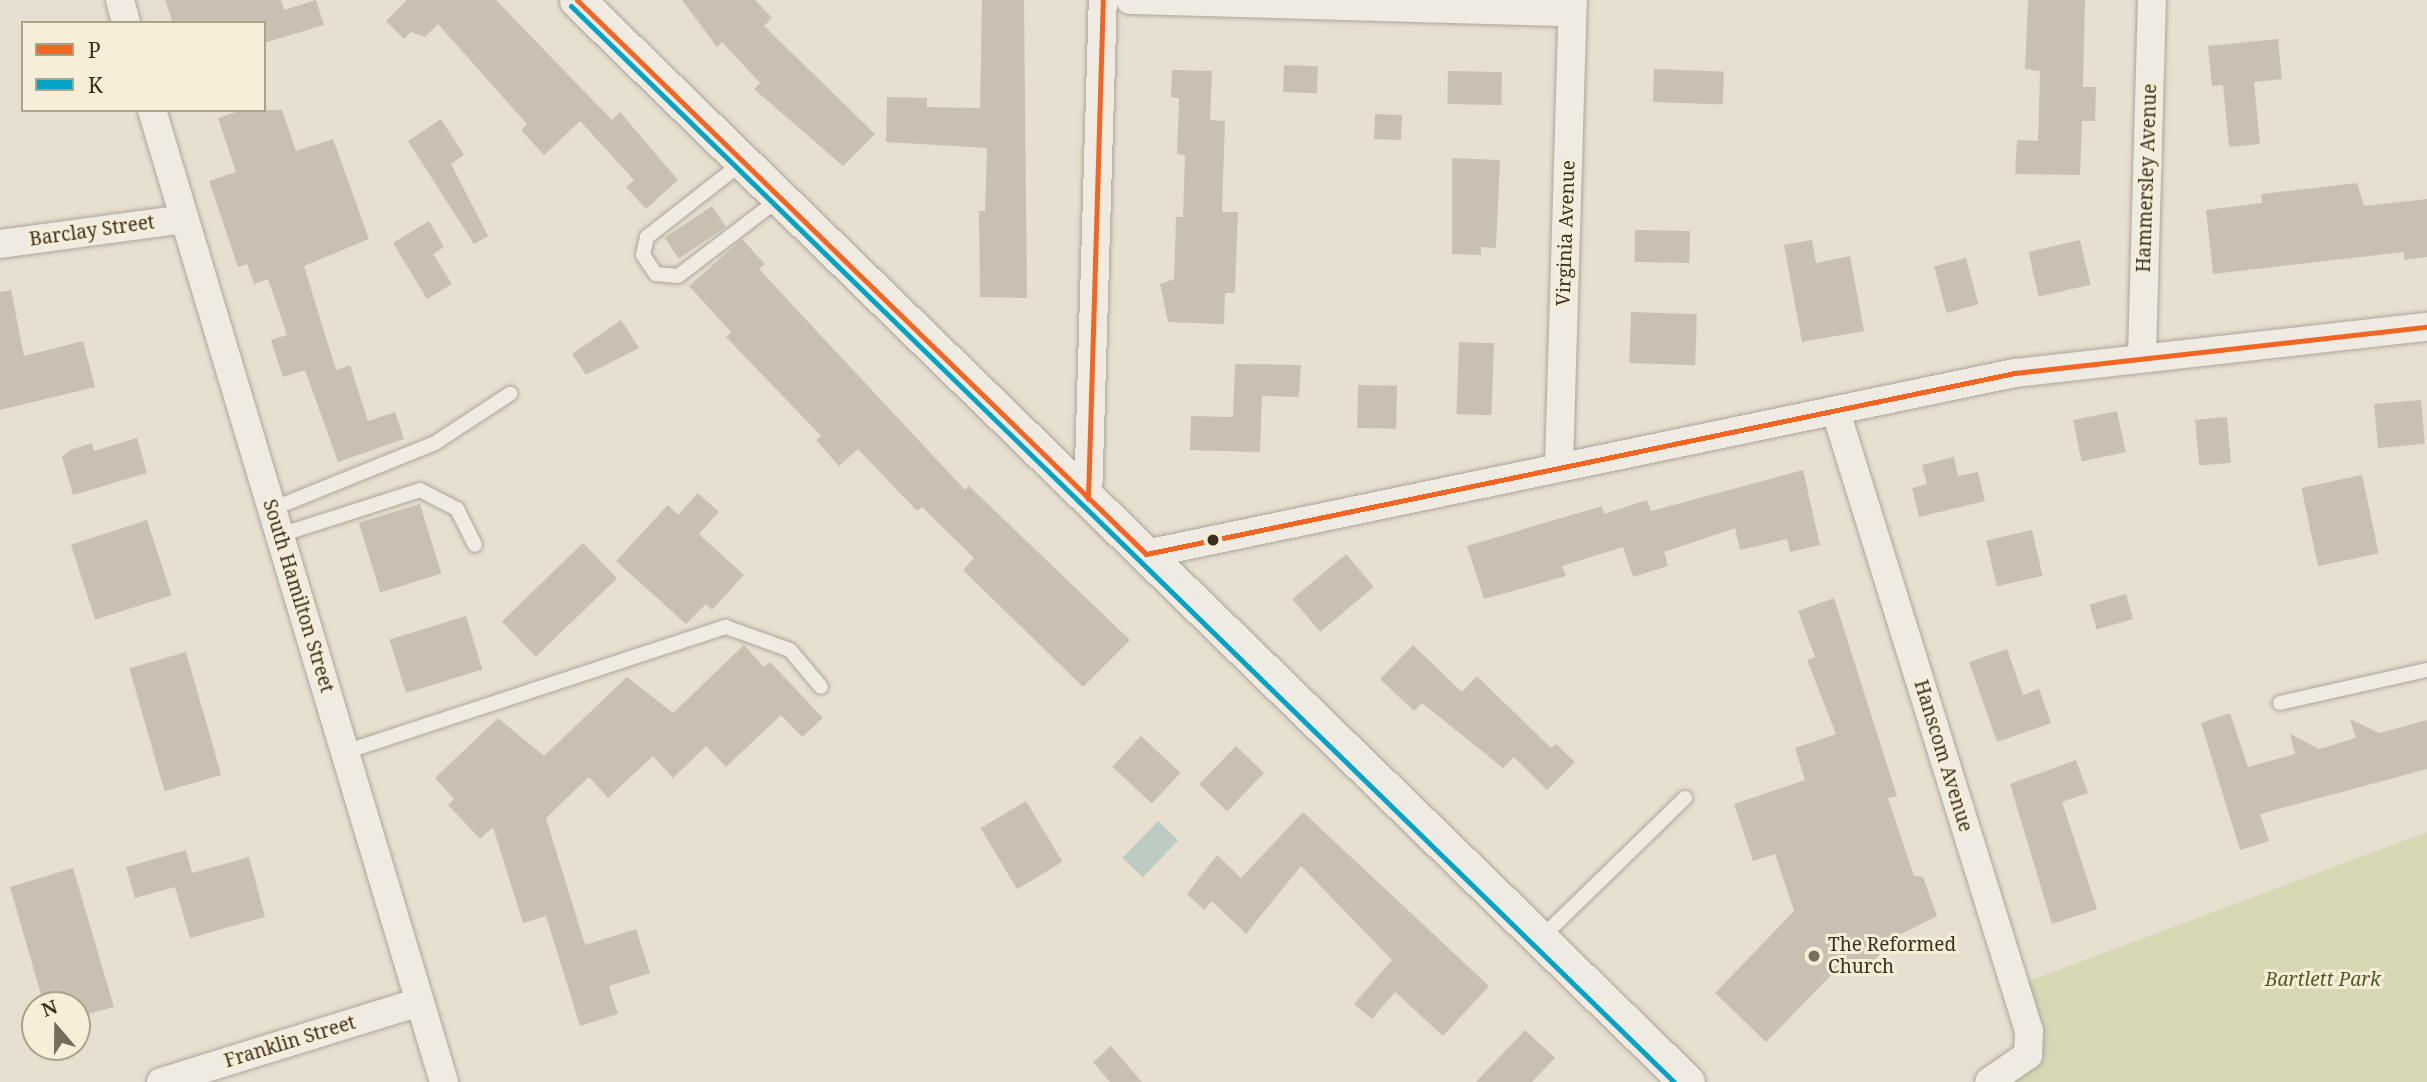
<!DOCTYPE html>
<html>
<head>
<meta charset="utf-8">
<style>
	body { margin:0 }
	#map { position:relative; width:2427px; height:1082px; overflow:hidden; background:#e7e0d1; font-family:"Noto Serif",serif }
	div>[style] { position:absolute }
	.green>* { inset:0; background:#d6d7b3 }
	.water>* { inset:0; background:#bcccc2; transform-origin:0 0 }
	.building>* { inset:0; background:#cbbfb2; transform-origin:0 0 }
	.roads { filter:drop-shadow(0 0 2px #ada599) drop-shadow(0 0 2px #ada599) }
	.service>* { height:14px; margin:-7px; padding:0 7px; transform-origin:7px; border-radius:7px; background:#efebe3 }
	.minor>* { height:28px; margin:-14px; padding:0 14px; transform-origin:14px; border-radius:14px; background:#efebe3 }
	.tertiary>* { height:35px; margin:-17.5px; padding:0 17.5px; transform-origin:17.5px; border-radius:17.5px; background:#efebe3 }
	.bus-1>* { height:5px; margin:-2.5px; padding:0 2.5px; transform-origin:2.5px; border-radius:2.5px; background:#f26522 }
	.bus-2>* { height:5px; margin:-2.5px; padding:0 2.5px; transform-origin:2.5px; border-radius:2.5px; background:#03a3c5 }
	.dots>* { width:19px; height:19px; translate:-50% -50%; box-sizing:border-box; border:4px solid #f7eed8; border-radius:50% }
	span { translate:-50% -50%; white-space:nowrap; text-align:center; line-height:1.15; -webkit-text-stroke:6px #f7eed8; paint-order:stroke }
	.street-label { font-size:19px; color:#3d2e20 }
	.poi-label { font-size:19px; color:#3d2e20 }
	.left { translate:0 -50%; text-align:left }
	.park-label { font-size:19px; color:#4d5a26; font-style:italic }
	.legend { position:absolute; left:21px; top:21px; width:245px; height:91px; box-sizing:border-box; background:#f7eed8; border:2px solid #ada18e; margin:0; padding:9px 12px; list-style:none; font-size:21px; color:#3d2e20 }
	.legend li { display:flex; align-items:center; gap:14px; height:35px }
	.legend b { width:35px; border:2px solid #ada18e }
	.north { position:absolute; left:21px; top:991px; width:70px; height:70px; box-sizing:border-box; background:#f7eed8; border:2px solid #ada18e; border-radius:50%; rotate:340deg; font-size:19px; font-weight:700; line-height:28px; text-align:center; color:#3d2e20 }
	.north::after { content:''; display:block; margin:auto; width:24px; height:32px; background:#786c5e; clip-path:polygon(50% 0,100% 100%,50% 72%,0 100%) }
</style>
</head>
<body>
<div id="map">
	<div class="green">
		<i style="clip-path:polygon(2427px 832px,2427px 1082px,1989px 1082px,2028px 1054px,2015px 986px)"></i>
	</div>
	<div class="water">
		<i style="left:1158px;top:821px;width:28px;height:51px;rotate:44deg"></i>
	</div>
	<div class="building">
		<i style="clip-path:polygon(165px 0,281px 0,284px 10px,316px 0,324px 25px,264px 43px,264px 23px,173px 23px)"></i>
		<i style="clip-path:polygon(407px 0,496px 0,612px 120px,620px 112px,678px 180px,646px 209px,626px 187px,634px 180px,580px 121px,544px 155px,521px 130px,527px 124px,438px 24px,425px 37px,411px 32px,404px 39px,386px 21px)"></i>
		<i style="clip-path:polygon(682px 0,755px 0,772px 18px,764px 26px,875px 134px,843px 166px,754px 89px,760px 83px,722px 42px,717px 47px)"></i>
		<i style="clip-path:polygon(982px 0,1024px 0,1027px 298px,980px 297px,979px 211px,985px 211px,987px 148px,886px 142px,887px 97px,927px 98px,927px 107px,980px 108px)"></i>
		<i style="clip-path:polygon(2028px 0,2085px 0,2083px 87px,2096px 87px,2095px 121px,2082px 121px,2080px 175px,2015px 174px,2017px 140px,2038px 141px,2040px 71px,2025px 69px)"></i>
		<i style="clip-path:polygon(2278px 39px,2282px 79px,2254px 82px,2260px 144px,2229px 147px,2223px 85px,2212px 86px,2208px 46px)"></i>
		<i style="left:1284px;top:65px;width:34px;height:27px;rotate:2deg"></i>
		<i style="left:1654px;top:69px;width:70px;height:33px;rotate:2deg"></i>
		<i style="clip-path:polygon(1172px 70px,1212px 71px,1210px 120px,1225px 121px,1222px 212px,1238px 212px,1235px 293px,1225px 293px,1224px 324px,1168px 322px,1160px 284px,1174px 279px,1176px 217px,1183px 217px,1185px 155px,1177px 154px,1179px 98px,1171px 97px)"></i>
		<i style="left:1448px;top:71px;width:54px;height:33px;rotate:1deg"></i>
		<i style="clip-path:polygon(242px 110px,282px 110px,296px 151px,333px 139px,369px 239px,304px 266px,336px 370px,350px 365px,368px 421px,395px 412px,404px 439px,338px 462px,305px 370px,283px 377px,271px 340px,287px 335px,268px 279px,254px 284px,247px 264px,238px 267px,209px 181px,236px 172px,218px 118px)"></i>
		<i style="left:1375px;top:114px;width:27px;height:25px;rotate:2deg"></i>
		<i style="clip-path:polygon(441px 119px,464px 155px,451px 164px,488px 236px,474px 244px,408px 141px)"></i>
		<i style="clip-path:polygon(1452px 158px,1500px 160px,1496px 248px,1481px 247px,1481px 255px,1452px 254px)"></i>
		<i style="clip-path:polygon(2357px 183px,2364px 206px,2427px 199px,2427px 257px,2404px 260px,2404px 252px,2213px 274px,2206px 210px,2262px 203px,2261px 194px)"></i>
		<i style="left:712px;top:206px;width:25px;height:57px;rotate:56deg"></i>
		<i style="clip-path:polygon(429px 221px,444px 247px,433px 254px,452px 284px,427px 299px,393px 243px)"></i>
		<i style="left:1635px;top:230px;width:55px;height:32px;rotate:1deg"></i>
		<i style="clip-path:polygon(742px 239px,765px 264px,759px 269px,965px 490px,969px 486px,1130px 640px,1083px 687px,963px 570px,974px 558px,922px 507px,917px 511px,858px 449px,839px 466px,816px 440px,821px 436px,726px 337px,731px 332px,689px 286px)"></i>
		<i style="clip-path:polygon(1812px 240px,1816px 263px,1850px 256px,1864px 331px,1802px 342px,1784px 245px)"></i>
		<i style="left:2080px;top:240px;width:46px;height:53px;rotate:77deg"></i>
		<i style="left:1966px;top:258px;width:48px;height:33px;rotate:75deg"></i>
		<i style="clip-path:polygon(11px 290px,24px 356px,83px 341px,95px 387px,0 410px,0 292px)"></i>
		<i style="left:1631px;top:312px;width:66px;height:51px;rotate:2deg"></i>
		<i style="clip-path:polygon(621px 320px,639px 348px,586px 375px,572px 354px)"></i>
		<i style="left:1459px;top:342px;width:35px;height:72px;rotate:2deg"></i>
		<i style="clip-path:polygon(1235px 364px,1301px 365px,1299px 397px,1262px 396px,1260px 452px,1190px 450px,1191px 416px,1233px 417px)"></i>
		<i style="left:1358px;top:385px;width:39px;height:43px;rotate:1deg"></i>
		<i style="left:2421px;top:400px;width:44px;height:47px;rotate:85deg"></i>
		<i style="left:2117px;top:411px;width:42px;height:45px;rotate:78deg"></i>
		<i style="left:2227px;top:417px;width:46px;height:32px;rotate:85deg"></i>
		<i style="clip-path:polygon(137px 438px,147px 473px,73px 495px,62px 457px,70px 450px,92px 443px,94px 451px)"></i>
		<i style="clip-path:polygon(1954px 457px,1958px 476px,1978px 472px,1985px 501px,1919px 517px,1912px 488px,1927px 484px,1922px 465px)"></i>
		<i style="clip-path:polygon(1803px 470px,1820px 545px,1790px 552px,1787px 539px,1740px 550px,1735px 528px,1664px 552px,1668px 566px,1633px 577px,1623px 547px,1562px 566px,1566px 576px,1484px 599px,1467px 546px,1602px 506px,1604px 514px,1647px 500px,1651px 511px)"></i>
		<i style="left:2362px;top:475px;width:80px;height:62px;rotate:78deg"></i>
		<i style="clip-path:polygon(698px 493px,719px 512px,699px 534px,744px 575px,712px 610px,706px 604px,686px 624px,616px 561px,668px 505px,678px 515px)"></i>
		<i style="left:420px;top:504px;width:73px;height:64px;rotate:73deg"></i>
		<i style="left:147px;top:520px;width:79px;height:80px;rotate:72deg"></i>
		<i style="left:2032px;top:530px;width:47px;height:47px;rotate:77deg"></i>
		<i style="left:583px;top:543px;width:49px;height:113px;rotate:46deg"></i>
		<i style="left:1346px;top:554px;width:43px;height:70px;rotate:50deg"></i>
		<i style="left:2126px;top:594px;width:26px;height:38px;rotate:74deg"></i>
		<i style="clip-path:polygon(1834px 598px,1897px 796px,1888px 798px,1914px 876px,1923px 877px,1937px 916px,1899px 935px,1859px 976px,1844px 962px,1766px 1042px,1715px 993px,1794px 911px,1775px 854px,1753px 861px,1734px 804px,1805px 780px,1795px 748px,1836px 734px,1807px 660px,1815px 657px,1798px 611px)"></i>
		<i style="left:466px;top:616px;width:56px;height:80px;rotate:73deg"></i>
		<i style="clip-path:polygon(744px 645px,764px 667px,770px 662px,823px 718px,802px 737px,781px 715px,726px 767px,706px 746px,673px 778px,653px 756px,608px 798px,589px 777px,546px 818px,585px 945px,636px 929px,650px 973px,609px 986px,618px 1014px,580px 1026px,546px 916px,523px 923px,493px 827px,480px 839px,448px 805px,454px 799px,435px 778px,498px 718px,544px 756px,627px 677px,673px 713px)"></i>
		<i style="clip-path:polygon(1413px 645px,1462px 692px,1477px 676px,1551px 748px,1556px 744px,1575px 762px,1547px 790px,1514px 757px,1503px 768px,1422px 703px,1414px 711px,1380px 679px)"></i>
		<i style="clip-path:polygon(2007px 649px,2023px 695px,2039px 689px,2051px 723px,1997px 742px,1969px 662px)"></i>
		<i style="left:186px;top:652px;width:128px;height:59px;rotate:74deg"></i>
		<i style="clip-path:polygon(2230px 713px,2248px 767px,2295px 754px,2290px 734px,2319px 749px,2356px 738px,2350px 719px,2379px 733px,2427px 720px,2427px 769px,2260px 814px,2269px 841px,2240px 850px,2201px 723px)"></i>
		<i style="left:1141px;top:736px;width:54px;height:42px;rotate:43deg"></i>
		<i style="left:1236px;top:746px;width:39px;height:53px;rotate:44deg"></i>
		<i style="clip-path:polygon(2076px 760px,2088px 793px,2062px 802px,2097px 909px,2052px 924px,2010px 784px)"></i>
		<i style="left:1026px;top:801px;width:71px;height:53px;rotate:59deg"></i>
		<i style="clip-path:polygon(1303px 812px,1489px 986px,1443px 1036px,1395px 992px,1372px 1019px,1354px 1004px,1392px 960px,1301px 866px,1246px 934px,1212px 901px,1204px 910px,1187px 894px,1217px 855px,1241px 878px)"></i>
		<i style="clip-path:polygon(186px 850px,192px 873px,249px 857px,265px 917px,190px 938px,175px 887px,135px 898px,126px 867px)"></i>
		<i style="clip-path:polygon(73px 868px,114px 1007px,77px 1017px,77px 1005px,44px 1005px,10px 887px)"></i>
		<i style="clip-path:polygon(1525px 1030px,1555px 1058px,1532px 1082px,1476px 1082px)"></i>
		<i style="clip-path:polygon(1111px 1046px,1142px 1082px,1110px 1082px,1093px 1062px)"></i>
	</div>
	<div class="roads">
		<div class="service">
			<i style="left:743px;top:162px;width:122px;rotate:142deg"></i>
			<i style="left:647px;top:237px;width:18px;rotate:103deg"></i>
			<i style="left:643px;top:255px;width:23px;rotate:56deg"></i>
			<i style="left:656px;top:274px;width:22px;rotate:5deg"></i>
			<i style="left:678px;top:276px;width:127px;rotate:-37.3deg"></i>
			<i style="left:272px;top:509px;width:176px;rotate:-22deg"></i>
			<i style="left:435px;top:443px;width:90px;rotate:-33.2deg"></i>
			<i style="left:280px;top:535px;width:147px;rotate:-17.8deg"></i>
			<i style="left:420px;top:490px;width:42px;rotate:27.2deg"></i>
			<i style="left:457px;top:509px;width:40px;rotate:63.4deg"></i>
			<i style="left:2280px;top:703px;width:151px;rotate:-12.7deg"></i>
			<i style="left:345px;top:752px;width:401px;rotate:-18.2deg"></i>
			<i style="left:726px;top:627px;width:68px;rotate:19.8deg"></i>
			<i style="left:790px;top:650px;width:48px;rotate:50deg"></i>
			<i style="left:1541px;top:938px;width:201px;rotate:-44.2deg"></i>
		</div>
		<div class="minor">
			<i style="left:120px;top:0;width:24px;rotate:75deg"></i>
			<i style="left:1130px;top:0;width:442px;rotate:1.6deg"></i>
			<i style="left:152px;top:110px;width:1015px;rotate:73.28deg"></i>
			<i style="left:0;top:244px;width:186px;rotate:-7.7deg"></i>
			<i style="left:2142px;top:356px;width:356px;rotate:-88.4deg"></i>
			<i style="left:1836px;top:412px;width:648px;rotate:72.68deg"></i>
			<i style="left:2029px;top:1031px;width:24px;rotate:92deg"></i>
			<i style="left:2028px;top:1055px;width:47px;rotate:145.3deg"></i>
			<i style="left:1559px;top:466px;width:466px;rotate:-88.3deg"></i>
			<i style="left:1088px;top:499px;width:499px;rotate:-88.3deg"></i>
			<i style="left:1146px;top:554px;width:888px;rotate:-11.77deg"></i>
			<i style="left:2015px;top:373px;width:415px;rotate:-6.4deg"></i>
			<i style="left:161px;top:1082px;width:271px;rotate:-17.2deg"></i>
		</div>
		<div class="tertiary">
			<i style="left:577px;top:0;width:1550px;rotate:44.27deg"></i>
		</div>
	</div>
	<div class="bus-1">
		<i style="left:577px;top:0;width:794px;rotate:44.23deg"></i>
		<i style="left:1146px;top:554px;width:888px;rotate:-11.77deg"></i>
		<i style="left:2015px;top:373px;width:415px;rotate:-6.4deg"></i>
		<i style="left:1088px;top:499px;width:499px;rotate:-88.3deg"></i>
	</div>
	<div class="bus-2">
		<i style="left:571px;top:6px;width:1541px;rotate:44.29deg"></i>
	</div>
	<div class="dots">
		<i style="left:1213px;top:540px;background:#3d2e20"></i>
		<i style="left:1814px;top:956px;background:#786c5e"></i>
	</div>
	<div class="street-label">
		<span style="left:2147px;top:178px;rotate:-88deg">Hammersley Avenue</span>
		<span style="left:92px;top:231px;rotate:-8deg">Barclay Street</span>
		<span style="left:1566px;top:233px;rotate:-88deg">Virginia Avenue</span>
		<span style="left:298px;top:596px;rotate:73deg">South Hamilton Street</span>
		<span style="left:1943px;top:756px;rotate:73deg">Hanscom Avenue</span>
		<span style="left:290px;top:1042px;rotate:-17deg">Franklin Street</span>
	</div>
	<div class="poi-label">
		<span class="left" style="left:1828px;top:956px">The Reformed<br>Church</span>
	</div>
	<div class="park-label">
		<span style="left:2323px;top:980px">Bartlett Park</span>
	</div>
	<ul class="legend">
	<li><b style="height:9px;background:#f26522"></b>P</li>
	<li><b style="height:9px;background:#03a3c5"></b>K</li>
	</ul>
	<div class="north">N</div>
</div>
</body>
</html>
